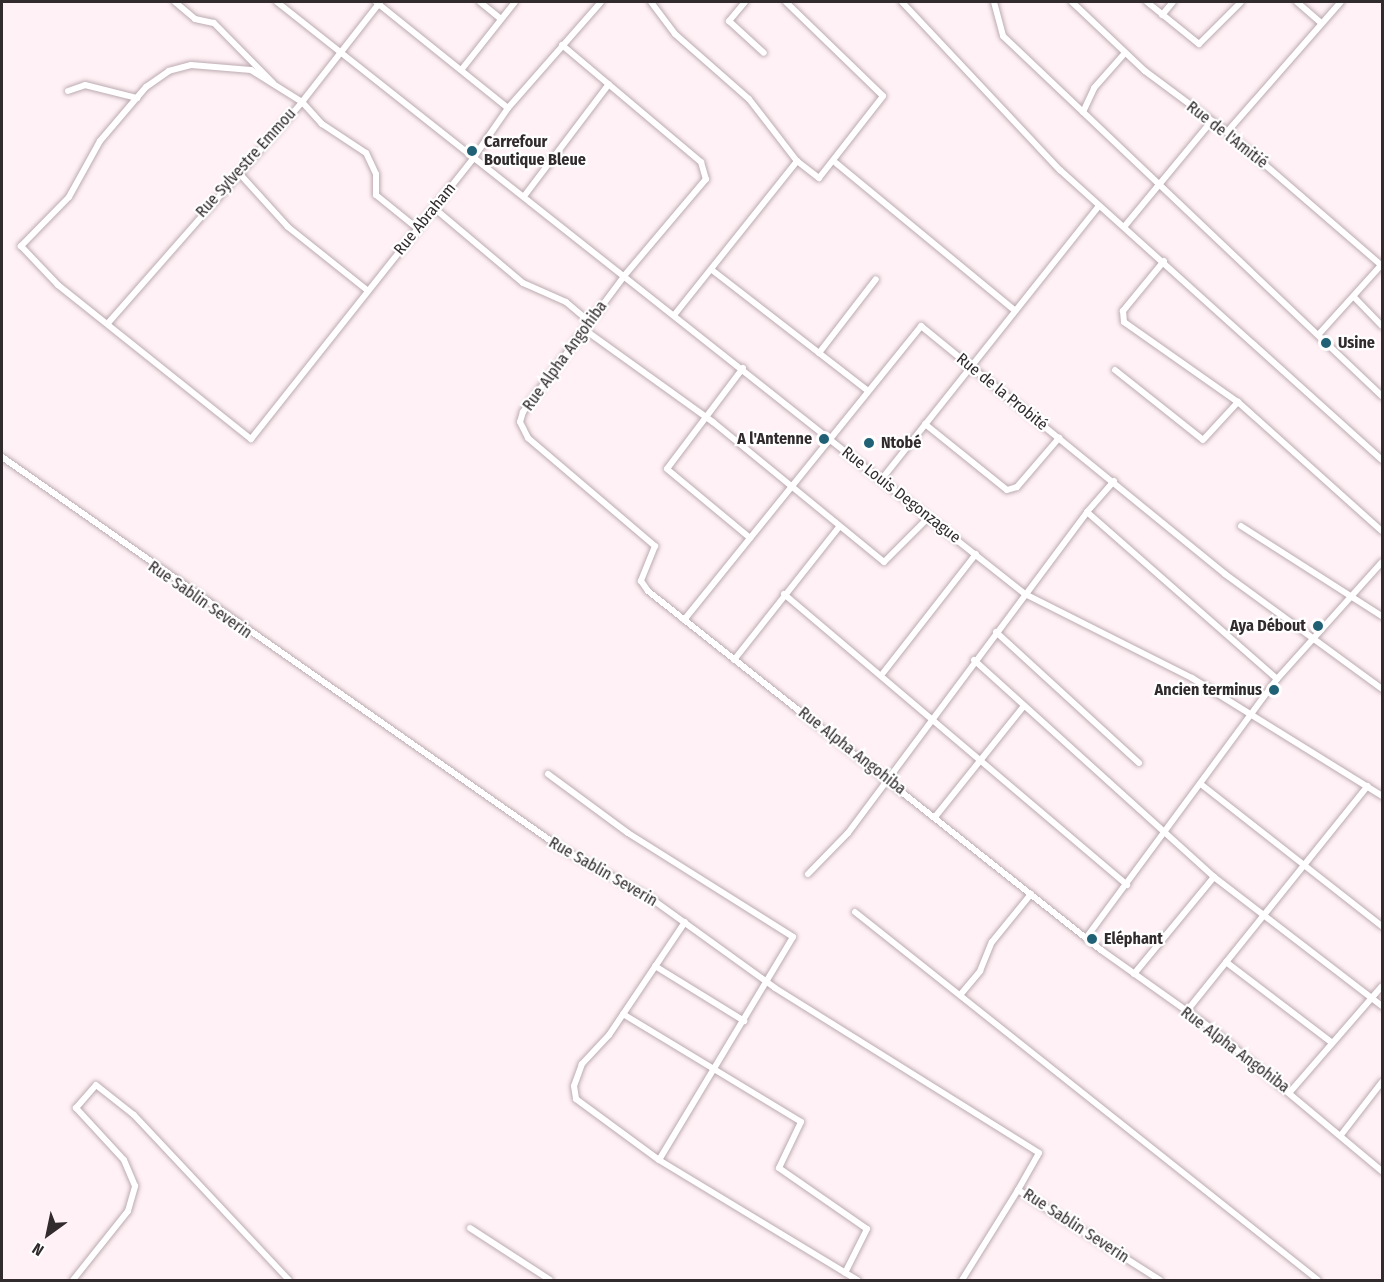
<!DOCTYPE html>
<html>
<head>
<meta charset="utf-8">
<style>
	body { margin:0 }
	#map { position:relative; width:1384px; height:1282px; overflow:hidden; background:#fff1f5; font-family:"Fira Sans Condensed",sans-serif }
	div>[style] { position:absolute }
	.roads { filter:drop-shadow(0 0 2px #bcabb1) drop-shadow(0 0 2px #bcabb1) }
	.minor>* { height:6px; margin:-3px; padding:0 3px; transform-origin:3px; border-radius:3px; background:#fff }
	.dots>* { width:16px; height:16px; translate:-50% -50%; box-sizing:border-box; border:3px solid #fff; border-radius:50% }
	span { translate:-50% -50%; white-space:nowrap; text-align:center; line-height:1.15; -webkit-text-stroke:4.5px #fff; paint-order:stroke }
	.street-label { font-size:16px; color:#312b2d }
	.poi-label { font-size:16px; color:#312b2d; font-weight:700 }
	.left { translate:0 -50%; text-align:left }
	.right { translate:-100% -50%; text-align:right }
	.frame { position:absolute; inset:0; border:3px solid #312b2d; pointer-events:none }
	.north { position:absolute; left:18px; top:1204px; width:60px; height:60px; -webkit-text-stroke:4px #fff; paint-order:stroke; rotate:213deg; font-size:16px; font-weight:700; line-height:24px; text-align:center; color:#312b2d }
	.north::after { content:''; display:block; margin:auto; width:21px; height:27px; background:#312b2d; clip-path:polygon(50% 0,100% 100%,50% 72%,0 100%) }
</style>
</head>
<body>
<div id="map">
	<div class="roads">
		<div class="minor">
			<i style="left:175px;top:2px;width:26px;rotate:40deg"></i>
			<i style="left:195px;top:19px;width:19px;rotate:12deg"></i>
			<i style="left:214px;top:23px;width:84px;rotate:45.5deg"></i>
			<i style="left:277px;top:2px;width:954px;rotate:38.36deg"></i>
			<i style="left:1025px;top:594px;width:187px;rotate:26.7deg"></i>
			<i style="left:1192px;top:678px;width:224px;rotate:31.8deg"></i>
			<i style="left:376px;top:2px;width:169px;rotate:38.8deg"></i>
			<i style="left:480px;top:2px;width:26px;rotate:39deg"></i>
			<i style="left:651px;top:2px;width:40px;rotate:53deg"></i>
			<i style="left:675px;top:34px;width:98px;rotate:41.3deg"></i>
			<i style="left:749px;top:99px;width:78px;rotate:52.3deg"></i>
			<i style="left:797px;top:161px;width:28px;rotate:38deg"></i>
			<i style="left:819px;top:178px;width:104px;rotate:-52deg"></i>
			<i style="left:883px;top:96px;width:135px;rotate:-135.9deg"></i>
			<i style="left:745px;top:2px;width:25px;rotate:130deg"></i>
			<i style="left:729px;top:21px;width:47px;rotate:42.4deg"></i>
			<i style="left:902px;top:2px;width:231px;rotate:46.8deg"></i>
			<i style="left:1060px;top:170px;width:433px;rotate:42deg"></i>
			<i style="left:994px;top:2px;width:35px;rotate:75deg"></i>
			<i style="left:1003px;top:36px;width:523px;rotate:43.53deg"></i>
			<i style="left:1072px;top:2px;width:100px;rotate:43.4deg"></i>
			<i style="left:1145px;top:71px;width:102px;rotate:36.6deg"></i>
			<i style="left:1227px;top:132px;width:205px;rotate:40.8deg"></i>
			<i style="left:1147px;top:2px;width:67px;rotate:38.9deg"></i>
			<i style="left:1199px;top:44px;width:59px;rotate:-45deg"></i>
			<i style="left:1297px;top:2px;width:32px;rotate:41deg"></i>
			<i style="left:1162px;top:15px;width:17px;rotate:-50deg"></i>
			<i style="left:562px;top:45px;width:182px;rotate:40.1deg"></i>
			<i style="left:701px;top:162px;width:18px;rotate:74deg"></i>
			<i style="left:706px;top:179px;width:126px;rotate:130.2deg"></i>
			<i style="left:625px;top:275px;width:171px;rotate:126.7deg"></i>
			<i style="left:523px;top:412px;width:10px;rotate:107deg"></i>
			<i style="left:520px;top:422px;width:18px;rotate:63deg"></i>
			<i style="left:528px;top:438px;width:167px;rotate:40.4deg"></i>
			<i style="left:655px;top:546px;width:38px;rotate:112deg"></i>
			<i style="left:641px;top:581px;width:12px;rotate:55deg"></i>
			<i style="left:648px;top:591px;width:578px;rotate:38.4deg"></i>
			<i style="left:1101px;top:950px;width:136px;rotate:35.4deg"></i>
			<i style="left:1212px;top:1029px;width:222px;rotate:39.9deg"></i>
			<i style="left:462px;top:69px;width:85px;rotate:-51.7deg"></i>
			<i style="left:68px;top:91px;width:18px;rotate:-19deg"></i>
			<i style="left:85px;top:85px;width:54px;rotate:14deg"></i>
			<i style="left:1083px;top:112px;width:26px;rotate:-65deg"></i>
			<i style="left:1094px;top:88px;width:47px;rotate:-48.5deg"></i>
			<i style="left:1227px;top:132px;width:173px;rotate:-48.8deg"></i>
			<i style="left:836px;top:163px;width:229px;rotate:39.5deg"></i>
			<i style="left:239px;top:173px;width:73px;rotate:47.8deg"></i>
			<i style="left:288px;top:227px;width:101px;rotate:38.6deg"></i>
			<i style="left:525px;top:195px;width:139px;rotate:-52.9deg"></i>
			<i style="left:434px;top:208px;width:116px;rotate:40.1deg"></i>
			<i style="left:523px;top:283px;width:47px;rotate:23.8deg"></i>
			<i style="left:566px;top:302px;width:31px;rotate:40deg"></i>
			<i style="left:1124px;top:227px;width:135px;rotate:-50.4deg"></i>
			<i style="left:418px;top:229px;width:54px;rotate:-141deg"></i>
			<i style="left:376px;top:195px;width:21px;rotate:-90deg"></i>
			<i style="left:376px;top:174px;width:23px;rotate:-115deg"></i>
			<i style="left:366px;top:153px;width:53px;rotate:-146.6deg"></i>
			<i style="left:322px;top:124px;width:30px;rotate:-132deg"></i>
			<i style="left:302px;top:102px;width:60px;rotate:-147.9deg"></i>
			<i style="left:251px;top:70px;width:60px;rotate:-175.2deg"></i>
			<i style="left:191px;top:65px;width:23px;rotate:165deg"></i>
			<i style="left:169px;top:71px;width:28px;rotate:145deg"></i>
			<i style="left:146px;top:87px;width:71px;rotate:130.4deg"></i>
			<i style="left:100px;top:141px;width:64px;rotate:119deg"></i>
			<i style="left:69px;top:197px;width:69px;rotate:134.4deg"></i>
			<i style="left:21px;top:246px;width:54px;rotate:46.5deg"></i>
			<i style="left:58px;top:285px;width:247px;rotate:38.6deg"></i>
			<i style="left:251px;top:439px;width:356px;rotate:-51.6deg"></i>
			<i style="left:472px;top:160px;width:63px;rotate:-55.3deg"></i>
			<i style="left:508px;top:108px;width:141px;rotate:-48.7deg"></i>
			<i style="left:1164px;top:261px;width:65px;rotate:129.4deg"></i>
			<i style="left:1123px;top:311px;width:11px;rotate:85deg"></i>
			<i style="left:1124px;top:322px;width:139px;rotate:35.1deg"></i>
			<i style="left:1238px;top:402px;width:193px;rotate:41.9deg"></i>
			<i style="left:712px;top:270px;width:197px;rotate:37.8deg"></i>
			<i style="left:1354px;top:297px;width:40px;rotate:46deg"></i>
			<i style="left:675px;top:314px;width:196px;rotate:-51.4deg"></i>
			<i style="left:109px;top:322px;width:293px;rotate:-48.7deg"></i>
			<i style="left:302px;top:102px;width:127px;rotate:-52deg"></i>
			<i style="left:585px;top:330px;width:158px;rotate:35.7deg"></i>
			<i style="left:713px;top:422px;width:221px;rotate:39.3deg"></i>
			<i style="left:884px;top:562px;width:62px;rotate:-45deg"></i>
			<i style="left:1319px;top:334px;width:94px;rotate:-48deg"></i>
			<i style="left:819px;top:353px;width:93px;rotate:-52.4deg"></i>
			<i style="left:743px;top:368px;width:126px;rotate:127deg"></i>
			<i style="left:667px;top:469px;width:108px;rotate:39.7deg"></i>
			<i style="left:1115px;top:370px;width:112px;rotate:38.5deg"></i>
			<i style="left:1203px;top:440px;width:52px;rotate:-47.4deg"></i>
			<i style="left:925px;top:424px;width:105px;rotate:38.8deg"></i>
			<i style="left:1007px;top:490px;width:10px;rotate:-17deg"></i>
			<i style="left:1017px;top:487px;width:65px;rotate:-49.4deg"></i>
			<i style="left:2px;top:457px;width:682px;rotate:34.97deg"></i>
			<i style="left:561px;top:848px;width:101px;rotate:29.1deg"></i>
			<i style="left:649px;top:897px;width:155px;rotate:35.8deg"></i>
			<i style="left:775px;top:988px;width:311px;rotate:32deg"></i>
			<i style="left:1039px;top:1153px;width:43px;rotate:119.6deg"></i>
			<i style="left:1018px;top:1190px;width:168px;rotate:32.4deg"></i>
			<i style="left:881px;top:480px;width:350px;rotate:-51.5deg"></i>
			<i style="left:1114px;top:481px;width:41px;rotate:131.1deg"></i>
			<i style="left:1087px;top:512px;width:253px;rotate:41.3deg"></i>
			<i style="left:1241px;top:526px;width:167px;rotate:32.6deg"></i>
			<i style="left:784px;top:594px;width:450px;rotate:40.3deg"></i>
			<i style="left:684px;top:620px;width:378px;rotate:-51.1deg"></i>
			<i style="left:921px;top:326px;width:392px;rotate:39.2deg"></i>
			<i style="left:1225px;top:574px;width:195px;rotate:36.2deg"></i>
			<i style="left:996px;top:632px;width:194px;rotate:42.5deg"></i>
			<i style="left:734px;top:660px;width:169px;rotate:-51.7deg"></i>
			<i style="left:974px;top:660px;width:324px;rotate:42.1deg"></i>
			<i style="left:1214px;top:877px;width:212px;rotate:37.5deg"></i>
			<i style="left:883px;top:673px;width:151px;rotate:-52deg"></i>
			<i style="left:548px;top:774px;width:99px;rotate:36.4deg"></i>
			<i style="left:628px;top:833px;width:195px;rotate:32.2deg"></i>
			<i style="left:793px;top:937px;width:260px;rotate:121deg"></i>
			<i style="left:1202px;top:785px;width:229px;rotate:38.1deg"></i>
			<i style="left:935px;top:817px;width:141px;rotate:-51.3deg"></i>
			<i style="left:808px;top:874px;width:57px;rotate:-45.7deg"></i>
			<i style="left:848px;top:833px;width:400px;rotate:-53.3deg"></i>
			<i style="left:855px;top:912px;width:591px;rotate:38.48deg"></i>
			<i style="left:685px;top:922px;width:136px;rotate:123.9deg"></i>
			<i style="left:609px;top:1035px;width:40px;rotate:133deg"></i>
			<i style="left:582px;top:1064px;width:23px;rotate:110deg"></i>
			<i style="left:574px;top:1086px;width:13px;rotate:81deg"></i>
			<i style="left:576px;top:1099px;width:103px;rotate:36.3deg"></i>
			<i style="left:659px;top:1160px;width:232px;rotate:31.2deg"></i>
			<i style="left:1086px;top:938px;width:322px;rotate:-53.6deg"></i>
			<i style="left:1277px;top:679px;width:157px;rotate:-48.1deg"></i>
			<i style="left:1226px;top:962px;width:132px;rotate:37.3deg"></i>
			<i style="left:655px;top:966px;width:105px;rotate:31.7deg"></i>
			<i style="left:1134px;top:974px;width:126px;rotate:-50.5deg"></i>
			<i style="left:961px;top:994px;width:30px;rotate:-50deg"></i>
			<i style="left:980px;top:971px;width:31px;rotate:-68deg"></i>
			<i style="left:992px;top:942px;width:62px;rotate:-50.9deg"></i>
			<i style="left:1186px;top:1012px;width:290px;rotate:-51.2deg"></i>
			<i style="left:623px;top:1014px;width:208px;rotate:31.2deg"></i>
			<i style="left:801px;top:1122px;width:51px;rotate:115.6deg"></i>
			<i style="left:779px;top:1168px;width:107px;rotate:34.7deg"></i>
			<i style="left:867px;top:1229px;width:49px;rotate:116.6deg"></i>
			<i style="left:1290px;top:1092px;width:140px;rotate:-49deg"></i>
			<i style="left:1341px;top:1135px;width:67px;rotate:-52.3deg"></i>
			<i style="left:470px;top:1228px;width:95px;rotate:33deg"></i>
			<i style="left:73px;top:1280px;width:88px;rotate:-51.4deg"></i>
			<i style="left:128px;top:1211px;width:26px;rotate:-74deg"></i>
			<i style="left:135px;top:1186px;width:28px;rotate:-113deg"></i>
			<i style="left:124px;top:1160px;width:71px;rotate:-132.7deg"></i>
			<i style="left:76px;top:1108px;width:30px;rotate:-49deg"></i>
			<i style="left:96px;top:1085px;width:48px;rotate:38.3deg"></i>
			<i style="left:134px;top:1115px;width:226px;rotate:46.8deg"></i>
			<i style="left:962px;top:1280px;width:106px;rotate:-58.1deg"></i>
		</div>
	</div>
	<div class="dots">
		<i style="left:472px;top:151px;background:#206175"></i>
		<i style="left:1326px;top:343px;background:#206175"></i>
		<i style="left:824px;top:439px;background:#206175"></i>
		<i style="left:869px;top:443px;background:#206175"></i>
		<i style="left:1318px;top:626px;background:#206175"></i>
		<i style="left:1274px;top:690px;background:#206175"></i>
		<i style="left:1092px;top:939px;background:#206175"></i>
	</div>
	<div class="street-label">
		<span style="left:1227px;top:135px;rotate:38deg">Rue de l'Amitié</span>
		<span style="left:246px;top:163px;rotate:-48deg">Rue Sylvestre Emmou</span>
		<span style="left:425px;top:219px;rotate:-51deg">Rue Abraham</span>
		<span style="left:565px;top:356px;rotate:-54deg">Rue Alpha Angohiba</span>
		<span style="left:1002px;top:392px;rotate:39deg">Rue de la Probité</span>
		<span style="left:901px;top:495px;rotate:38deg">Rue Louis Degonzague</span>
		<span style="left:200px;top:600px;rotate:35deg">Rue Sablin Severin</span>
		<span style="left:852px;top:751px;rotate:38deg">Rue Alpha Angohiba</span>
		<span style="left:603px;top:872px;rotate:30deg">Rue Sablin Severin</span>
		<span style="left:1235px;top:1050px;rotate:37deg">Rue Alpha Angohiba</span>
		<span style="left:1076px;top:1226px;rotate:33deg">Rue Sablin Severin</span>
	</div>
	<div class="poi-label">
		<span class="left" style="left:484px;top:151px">Carrefour<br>Boutique Bleue</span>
		<span class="left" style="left:1338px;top:343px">Usine</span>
		<span class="right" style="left:812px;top:439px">A l'Antenne</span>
		<span class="left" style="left:881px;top:443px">Ntobé</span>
		<span class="right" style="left:1306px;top:626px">Aya Débout</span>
		<span class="right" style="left:1262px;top:690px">Ancien terminus</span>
		<span class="left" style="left:1104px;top:939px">Eléphant</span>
	</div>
	<div class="frame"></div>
	<div class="north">N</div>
</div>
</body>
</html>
